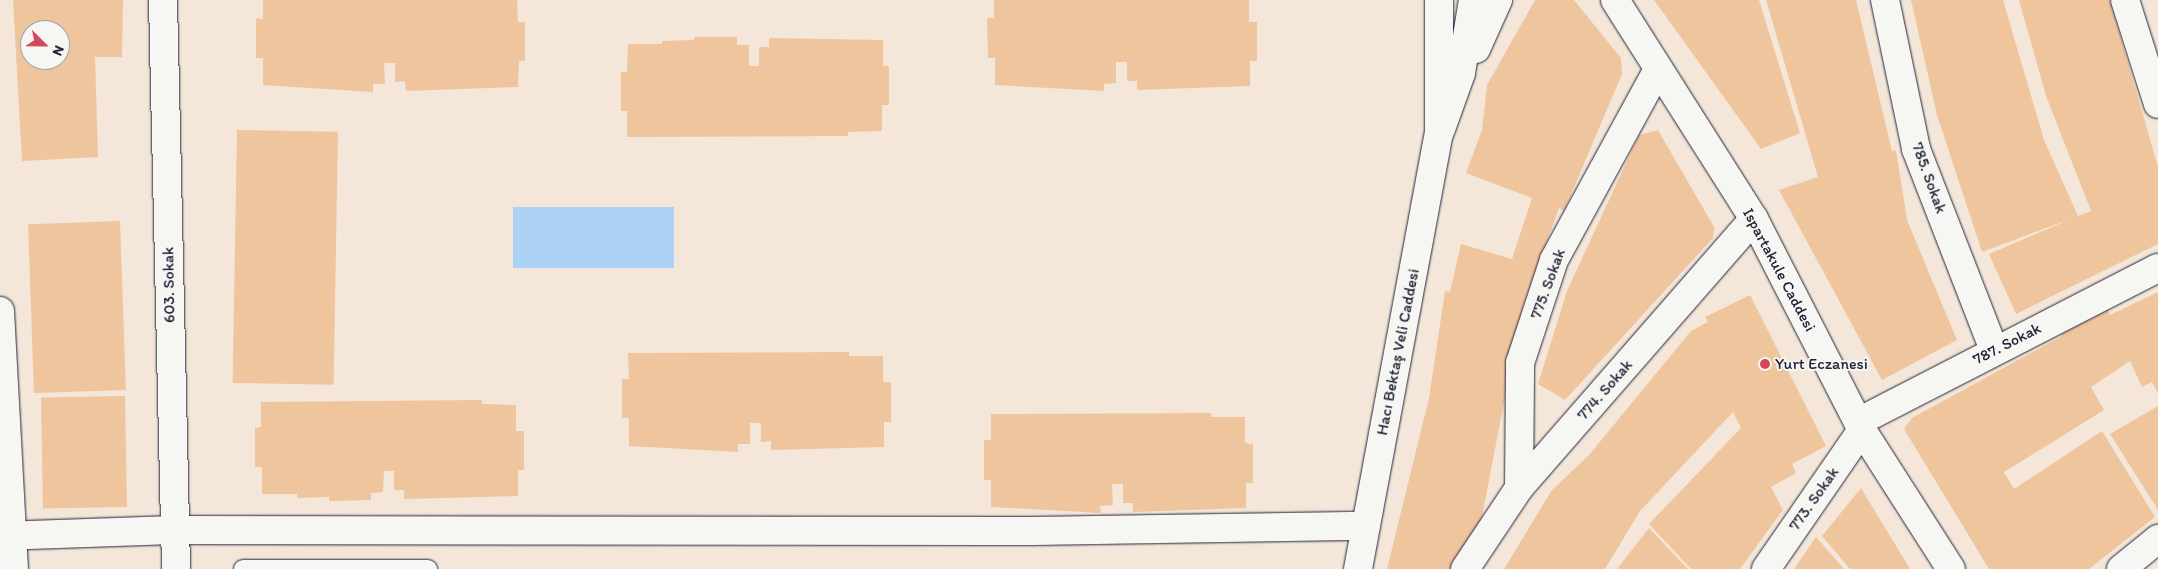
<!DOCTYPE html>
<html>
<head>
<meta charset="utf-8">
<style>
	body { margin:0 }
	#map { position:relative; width:2158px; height:569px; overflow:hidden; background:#f4e7d9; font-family:Itim,sans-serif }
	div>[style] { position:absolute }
	.water>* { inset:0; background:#acd2f6; transform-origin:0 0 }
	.building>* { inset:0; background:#efc59e; transform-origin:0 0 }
	.roads { filter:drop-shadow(0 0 1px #22223b) drop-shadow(0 0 1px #22223b) }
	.service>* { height:18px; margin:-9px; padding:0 9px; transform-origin:9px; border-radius:9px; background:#f6f6f2 }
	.minor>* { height:28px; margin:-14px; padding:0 14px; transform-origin:14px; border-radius:14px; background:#f6f6f2 }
	.tertiary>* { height:28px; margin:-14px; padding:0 14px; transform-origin:14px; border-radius:14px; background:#f6f6f2 }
	.secondary>* { height:28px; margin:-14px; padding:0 14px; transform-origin:14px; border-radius:14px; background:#f6f6f2 }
	.primary>* { height:28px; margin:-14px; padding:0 14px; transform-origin:14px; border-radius:14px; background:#f6f6f2 }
	.dots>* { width:14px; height:14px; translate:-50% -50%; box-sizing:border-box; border:2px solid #f6f6f2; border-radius:50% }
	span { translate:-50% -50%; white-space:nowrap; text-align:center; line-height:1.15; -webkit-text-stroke:4px #f6f6f2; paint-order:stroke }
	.street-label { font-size:16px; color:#22223b }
	.poi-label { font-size:16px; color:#22223b }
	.left { translate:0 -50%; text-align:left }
	.north { position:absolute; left:20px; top:20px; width:50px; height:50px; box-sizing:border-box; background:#f6f6f2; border:1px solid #a1a1a9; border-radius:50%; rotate:113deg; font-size:14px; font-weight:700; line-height:20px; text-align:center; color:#22223b }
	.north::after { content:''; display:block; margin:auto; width:18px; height:22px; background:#d1495b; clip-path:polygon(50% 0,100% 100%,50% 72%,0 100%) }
</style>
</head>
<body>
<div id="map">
	<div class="water">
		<i style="left:513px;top:207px;width:161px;height:61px"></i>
	</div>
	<div class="building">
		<i style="clip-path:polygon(evenodd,13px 0,123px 0,122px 57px,95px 57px,98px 157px,22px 161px,13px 0,30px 30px,60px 30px,60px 60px,30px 60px,30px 30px)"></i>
		<i style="clip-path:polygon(263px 0,517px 0,518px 22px,525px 22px,525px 61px,519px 61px,518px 87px,406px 91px,405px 81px,395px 82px,395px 63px,384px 63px,385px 84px,373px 84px,373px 92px,263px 85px,263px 58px,256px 58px,256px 18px,263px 19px)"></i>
		<i style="clip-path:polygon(994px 0,1249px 0,1249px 22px,1257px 22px,1257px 61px,1250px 61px,1250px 86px,1137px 90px,1137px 81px,1127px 81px,1127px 62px,1116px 62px,1116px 83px,1104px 84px,1104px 91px,995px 85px,995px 58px,988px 58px,987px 18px,994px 18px)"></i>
		<i style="clip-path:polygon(1535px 0,1574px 0,1621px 58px,1622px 74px,1564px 211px,1559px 208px,1522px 310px,1478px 537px,1455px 569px,1387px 569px,1429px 398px,1445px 291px,1450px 292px,1461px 244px,1512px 259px,1532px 198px,1466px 173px,1482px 130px,1487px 85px)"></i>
		<i style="clip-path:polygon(1654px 0,1759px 0,1800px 133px,1761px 149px)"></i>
		<i style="clip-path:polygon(1766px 0,1856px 0,1892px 151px,1896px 150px,1907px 220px,1957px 340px,1882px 380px,1779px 190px,1818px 177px)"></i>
		<i style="clip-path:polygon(1911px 0,2003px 0,2044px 140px,2078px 216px,2091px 211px,2046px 96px,2019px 0,2110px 0,2158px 167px,2158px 244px,2016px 314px,1989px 254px,2073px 218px,1982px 252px,1937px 115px)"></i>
		<i style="clip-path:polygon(694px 37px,737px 37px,737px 45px,749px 45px,749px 66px,759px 66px,759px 47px,769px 47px,769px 38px,883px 40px,883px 66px,889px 66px,889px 105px,882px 105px,882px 131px,848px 132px,848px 136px,627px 137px,627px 111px,621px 111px,621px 72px,627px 72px,628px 44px,662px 44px,662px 41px,694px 40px)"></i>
		<i style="left:237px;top:130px;width:101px;height:253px;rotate:1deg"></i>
		<i style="clip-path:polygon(1658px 130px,1714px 227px,1713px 238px,1565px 400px,1538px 384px,1567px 291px,1639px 135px)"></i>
		<i style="left:120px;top:221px;width:169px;height:92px;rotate:88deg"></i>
		<i style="clip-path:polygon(2158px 292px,2158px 394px,2152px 382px,2142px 387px,2130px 361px,2091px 387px,2104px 410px,2004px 472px,2014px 489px,2102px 431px,2155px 517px,2089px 569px,1989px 569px,1904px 429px,1912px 418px,2062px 336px,2060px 332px,2107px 308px,2110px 315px)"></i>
		<i style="clip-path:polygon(1750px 295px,1826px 446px,1792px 464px,1796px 473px,1771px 487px,1783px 510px,1740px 569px,1691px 569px,1649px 524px,1741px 428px,1733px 412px,1640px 511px,1605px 569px,1504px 569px,1552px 490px,1589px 455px,1691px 331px,1708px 322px,1705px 317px)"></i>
		<i style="clip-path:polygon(849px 352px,849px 356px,883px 356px,883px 382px,891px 382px,891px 422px,884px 422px,884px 447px,771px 450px,771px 441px,761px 442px,761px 423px,750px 423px,750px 444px,738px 444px,738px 452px,629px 446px,629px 418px,622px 418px,622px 379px,629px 379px,628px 353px)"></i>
		<i style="left:125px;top:396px;width:111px;height:84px;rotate:89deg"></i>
		<i style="clip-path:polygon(482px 400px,482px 404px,516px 405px,516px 431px,524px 431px,524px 470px,518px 470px,518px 496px,404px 499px,404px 490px,394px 490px,394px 471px,384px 471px,383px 492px,371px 493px,371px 500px,329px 501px,329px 497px,297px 498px,297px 494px,262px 494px,262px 467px,255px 467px,255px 428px,261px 427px,261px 402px)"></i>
		<i style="clip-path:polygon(2158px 406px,2158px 510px,2110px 434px)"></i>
		<i style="clip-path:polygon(1211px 413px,1211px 417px,1245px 417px,1245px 443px,1253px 444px,1253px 483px,1246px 483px,1246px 508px,1133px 512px,1133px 503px,1123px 503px,1123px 484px,1112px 484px,1113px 505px,1100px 506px,1101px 513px,991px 507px,991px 480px,984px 480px,984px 440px,991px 440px,991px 414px)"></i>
		<i style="clip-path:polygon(1861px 488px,1910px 569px,1850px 569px,1822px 536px)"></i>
		<i style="clip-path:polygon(1649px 528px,1688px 569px,1617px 569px)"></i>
		<i style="clip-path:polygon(1816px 537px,1844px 569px,1794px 569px)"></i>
	</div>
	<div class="roads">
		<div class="service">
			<i style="left:243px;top:569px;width:185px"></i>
		</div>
		<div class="minor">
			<i style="left:163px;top:0;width:569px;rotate:88.69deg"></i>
			<i style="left:1885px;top:0;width:152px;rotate:78.2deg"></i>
			<i style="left:1916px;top:149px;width:216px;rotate:68.8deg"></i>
			<i style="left:2125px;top:0;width:109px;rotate:72.4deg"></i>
			<i style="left:0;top:311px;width:258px;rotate:86.9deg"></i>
			<i style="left:1858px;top:422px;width:337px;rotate:-27.2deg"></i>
			<i style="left:1519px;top:488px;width:125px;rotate:-89.5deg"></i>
			<i style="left:1520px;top:363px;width:108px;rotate:-71.7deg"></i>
			<i style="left:1554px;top:260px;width:215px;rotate:-61.4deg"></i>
			<i style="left:0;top:536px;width:174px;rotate:-2deg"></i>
			<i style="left:174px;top:530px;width:859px;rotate:0.07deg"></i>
			<i style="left:1033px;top:531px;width:333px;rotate:-0.9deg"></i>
			<i style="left:1465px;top:569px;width:97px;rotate:-56.3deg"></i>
			<i style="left:1519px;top:488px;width:357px;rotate:-48.9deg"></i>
			<i style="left:1766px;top:569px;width:169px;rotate:-55.4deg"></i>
			<i style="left:2121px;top:569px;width:48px;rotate:-39deg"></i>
		</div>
		<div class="tertiary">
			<i style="left:1615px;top:0;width:259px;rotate:57.6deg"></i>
			<i style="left:1754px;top:219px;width:237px;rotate:62.9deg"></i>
			<i style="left:1862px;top:430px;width:165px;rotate:57.4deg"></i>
			<i style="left:1476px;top:49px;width:54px;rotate:-65.8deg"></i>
			<i style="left:1441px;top:129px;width:59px;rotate:-70.3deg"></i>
			<i style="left:1461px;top:73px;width:74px;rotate:-80.7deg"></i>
		</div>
		<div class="secondary">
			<i style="left:1358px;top:569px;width:442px;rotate:-79.5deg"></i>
		</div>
		<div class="primary">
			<i style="left:1439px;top:0;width:134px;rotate:90deg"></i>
		</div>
	</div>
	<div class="dots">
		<i style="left:1765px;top:364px;background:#d1495b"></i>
	</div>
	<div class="street-label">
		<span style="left:1929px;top:178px;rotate:70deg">785. Sokak</span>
		<span style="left:1779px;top:270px;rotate:62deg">Ispartakule Caddesi</span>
		<span style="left:1548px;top:284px;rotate:-70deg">775. Sokak</span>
		<span style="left:169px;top:285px;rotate:-91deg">603. Sokak</span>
		<span style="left:2007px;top:344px;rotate:-27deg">787. Sokak</span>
		<span style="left:1398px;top:352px;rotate:-79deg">Hacı Bektaş Veli Caddesi</span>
		<span style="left:1605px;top:390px;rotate:-49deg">774. Sokak</span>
		<span style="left:1814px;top:499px;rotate:-55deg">773. Sokak</span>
	</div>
	<div class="poi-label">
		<span class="left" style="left:1775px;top:364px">Yurt Eczanesi</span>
	</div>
	<div class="north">N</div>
</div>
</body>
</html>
